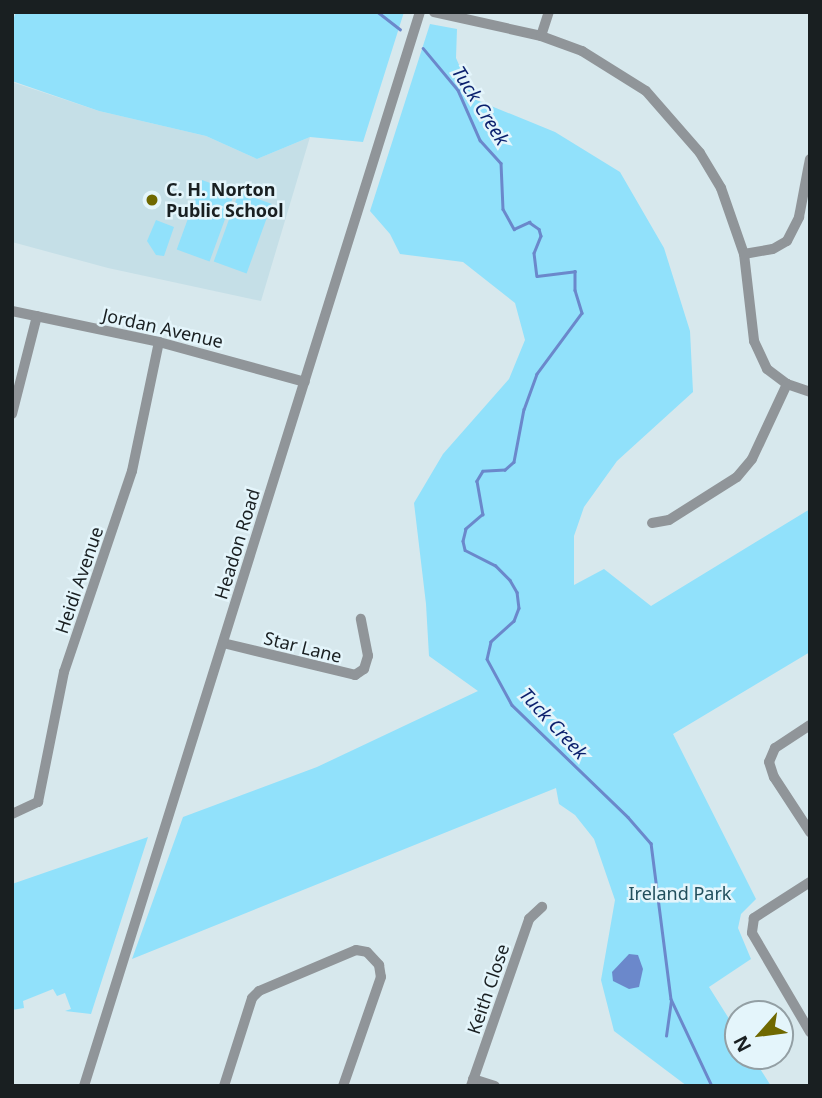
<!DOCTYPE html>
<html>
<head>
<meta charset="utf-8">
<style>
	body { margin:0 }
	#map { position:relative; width:822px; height:1098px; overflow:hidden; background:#d7e8ed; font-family:"Noto Sans",sans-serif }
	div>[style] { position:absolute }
	.built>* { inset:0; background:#c5dfe7 }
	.green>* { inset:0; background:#91e1fb; transform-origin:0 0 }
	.water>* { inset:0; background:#6b88cb }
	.stream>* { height:2.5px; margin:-1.25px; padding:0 1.25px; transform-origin:1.25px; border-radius:1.25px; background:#6b88cb }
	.minor>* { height:10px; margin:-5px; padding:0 5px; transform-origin:5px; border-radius:5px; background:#909599 }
	.dots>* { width:19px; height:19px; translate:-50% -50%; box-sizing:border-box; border:4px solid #e4f5fb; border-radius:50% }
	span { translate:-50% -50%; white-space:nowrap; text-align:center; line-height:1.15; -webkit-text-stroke:5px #e4f5fb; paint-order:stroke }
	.poi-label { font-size:18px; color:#191f21; font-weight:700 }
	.left { translate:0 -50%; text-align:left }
	.street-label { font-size:18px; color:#191f21 }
	.park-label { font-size:18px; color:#214f5d }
	.water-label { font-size:19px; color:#0a1f6d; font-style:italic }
	.frame { position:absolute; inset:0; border:14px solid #191f21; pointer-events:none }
	.north { position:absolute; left:724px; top:1000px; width:70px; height:70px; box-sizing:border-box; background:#e4f5fb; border:2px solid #939fa4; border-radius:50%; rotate:242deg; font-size:19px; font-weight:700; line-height:28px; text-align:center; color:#191f21 }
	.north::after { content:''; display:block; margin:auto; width:24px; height:32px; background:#6f6800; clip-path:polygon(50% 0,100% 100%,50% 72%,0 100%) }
</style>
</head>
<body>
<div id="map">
	<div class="built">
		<i style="clip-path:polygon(12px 82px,99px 111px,206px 136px,257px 159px,310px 137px,261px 301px,108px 268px,12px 242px)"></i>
	</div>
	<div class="green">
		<i style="clip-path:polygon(16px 12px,404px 12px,363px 142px,310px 137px,257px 159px,206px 136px,99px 111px,12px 81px,12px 23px)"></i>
		<i style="clip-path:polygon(430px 24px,457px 29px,456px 58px,474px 99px,555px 132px,620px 172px,664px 248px,690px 331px,693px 392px,617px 461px,584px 507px,574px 536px,574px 585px,604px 569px,651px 606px,810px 509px,810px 652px,673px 734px,756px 899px,741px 914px,738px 928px,751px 959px,709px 987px,738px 1033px,738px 1056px,752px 1056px,771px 1086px,687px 1086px,614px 1031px,601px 980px,615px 900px,594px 839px,575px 815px,559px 804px,556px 788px,132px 959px,183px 817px,317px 767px,478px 691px,429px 656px,426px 604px,414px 503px,443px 454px,509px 379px,525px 340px,515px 303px,463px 262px,400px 254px,390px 234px,370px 211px)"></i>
		<i style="left:202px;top:180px;width:35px;height:74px;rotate:20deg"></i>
		<i style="left:239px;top:192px;width:35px;height:74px;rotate:20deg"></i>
		<i style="clip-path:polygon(156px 220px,174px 227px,164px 256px,156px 255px,147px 241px)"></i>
		<i style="clip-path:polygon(148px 837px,91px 1014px,65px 1011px,71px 1009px,65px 993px,57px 996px,53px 989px,23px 1001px,24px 1008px,12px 1010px,12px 884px)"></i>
	</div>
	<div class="water">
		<i style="clip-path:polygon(629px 954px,638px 955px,643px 969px,639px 987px,629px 989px,613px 981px,612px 972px)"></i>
	</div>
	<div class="stream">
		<i style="left:378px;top:12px;width:28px;rotate:38deg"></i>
		<i style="left:423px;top:48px;width:55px;rotate:50.2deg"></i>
		<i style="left:458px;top:90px;width:55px;rotate:66.3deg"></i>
		<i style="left:480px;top:140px;width:31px;rotate:48deg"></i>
		<i style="left:501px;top:163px;width:46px;rotate:87.5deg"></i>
		<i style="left:503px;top:209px;width:23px;rotate:61deg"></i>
		<i style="left:514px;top:229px;width:17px;rotate:-25deg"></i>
		<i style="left:529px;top:222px;width:12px;rotate:35deg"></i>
		<i style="left:539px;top:229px;width:7px;rotate:74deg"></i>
		<i style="left:541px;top:236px;width:18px;rotate:112deg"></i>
		<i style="left:534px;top:253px;width:23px;rotate:83deg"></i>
		<i style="left:537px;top:276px;width:38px;rotate:-7deg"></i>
		<i style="left:575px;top:271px;width:19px;rotate:90deg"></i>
		<i style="left:575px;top:290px;width:24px;rotate:73deg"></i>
		<i style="left:582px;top:313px;width:76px;rotate:126.4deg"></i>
		<i style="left:537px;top:374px;width:37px;rotate:110deg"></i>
		<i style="left:524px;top:409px;width:54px;rotate:100.7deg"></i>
		<i style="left:514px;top:462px;width:12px;rotate:138deg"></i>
		<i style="left:505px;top:470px;width:22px;rotate:177deg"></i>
		<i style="left:483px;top:471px;width:12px;rotate:121deg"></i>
		<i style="left:477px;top:481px;width:34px;rotate:80deg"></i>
		<i style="left:483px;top:514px;width:23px;rotate:139deg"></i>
		<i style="left:466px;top:529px;width:12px;rotate:104deg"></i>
		<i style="left:463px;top:541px;width:9px;rotate:77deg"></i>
		<i style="left:465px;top:550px;width:34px;rotate:27deg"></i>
		<i style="left:495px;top:565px;width:21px;rotate:45deg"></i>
		<i style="left:510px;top:580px;width:14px;rotate:60deg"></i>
		<i style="left:517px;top:592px;width:16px;rotate:83deg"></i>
		<i style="left:519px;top:608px;width:14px;rotate:111deg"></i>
		<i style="left:514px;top:621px;width:31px;rotate:138deg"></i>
		<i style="left:491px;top:642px;width:17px;rotate:103deg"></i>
		<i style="left:487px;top:659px;width:52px;rotate:61.5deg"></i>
		<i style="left:512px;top:705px;width:161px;rotate:44deg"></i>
		<i style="left:628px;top:817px;width:35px;rotate:49deg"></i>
		<i style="left:651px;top:843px;width:157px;rotate:82.7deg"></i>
		<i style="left:671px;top:999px;width:96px;rotate:64.8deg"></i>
		<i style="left:666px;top:1036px;width:35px;rotate:-82deg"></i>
	</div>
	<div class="minor">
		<i style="left:434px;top:12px;width:110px;rotate:12.6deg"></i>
		<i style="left:541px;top:36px;width:44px;rotate:20.1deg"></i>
		<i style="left:582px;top:51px;width:75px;rotate:32deg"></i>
		<i style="left:646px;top:91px;width:82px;rotate:48.9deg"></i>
		<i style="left:700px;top:153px;width:41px;rotate:59deg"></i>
		<i style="left:721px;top:188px;width:70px;rotate:70.8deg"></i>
		<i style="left:744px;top:254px;width:88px;rotate:83.4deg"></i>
		<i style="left:754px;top:341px;width:31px;rotate:65deg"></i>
		<i style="left:767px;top:369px;width:25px;rotate:37deg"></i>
		<i style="left:787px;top:384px;width:24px;rotate:19deg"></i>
		<i style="left:541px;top:36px;width:25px;rotate:-72deg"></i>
		<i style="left:744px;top:254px;width:29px;rotate:-10deg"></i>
		<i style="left:773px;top:249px;width:16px;rotate:-30deg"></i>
		<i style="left:787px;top:241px;width:27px;rotate:-63deg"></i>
		<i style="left:799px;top:217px;width:59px;rotate:-79.3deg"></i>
		<i style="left:12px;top:311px;width:150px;rotate:11.9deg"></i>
		<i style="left:159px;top:342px;width:151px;rotate:15.3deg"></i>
		<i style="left:12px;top:414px;width:101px;rotate:-75.7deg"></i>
		<i style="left:652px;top:523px;width:17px;rotate:-10deg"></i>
		<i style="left:669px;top:520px;width:80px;rotate:-32.3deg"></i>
		<i style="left:737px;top:477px;width:23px;rotate:-50deg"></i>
		<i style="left:752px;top:459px;width:83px;rotate:-65deg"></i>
		<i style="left:223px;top:643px;width:136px;rotate:13.6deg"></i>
		<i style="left:355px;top:675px;width:11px;rotate:-34deg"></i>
		<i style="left:364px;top:669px;width:14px;rotate:-73deg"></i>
		<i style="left:368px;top:656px;width:38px;rotate:-101deg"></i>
		<i style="left:810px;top:725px;width:42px;rotate:146.7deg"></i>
		<i style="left:775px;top:748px;width:15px;rotate:113deg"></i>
		<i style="left:769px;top:762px;width:16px;rotate:72deg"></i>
		<i style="left:774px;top:777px;width:66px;rotate:56.8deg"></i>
		<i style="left:12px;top:814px;width:29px;rotate:-25deg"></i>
		<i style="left:38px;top:802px;width:133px;rotate:-78.7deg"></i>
		<i style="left:64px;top:672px;width:212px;rotate:-71.3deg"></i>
		<i style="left:132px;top:471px;width:132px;rotate:-78.2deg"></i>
		<i style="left:810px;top:882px;width:67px;rotate:147.3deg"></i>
		<i style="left:754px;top:918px;width:15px;rotate:98deg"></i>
		<i style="left:752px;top:933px;width:115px;rotate:59.6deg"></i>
		<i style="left:473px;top:1079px;width:23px;rotate:18deg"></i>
		<i style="left:84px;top:1086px;width:1125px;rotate:-72.63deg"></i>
		<i style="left:224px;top:1086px;width:92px;rotate:-72.3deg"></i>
		<i style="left:252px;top:998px;width:10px;rotate:-45deg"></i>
		<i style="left:259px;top:991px;width:105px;rotate:-22.9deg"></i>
		<i style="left:356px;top:950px;width:11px;rotate:10deg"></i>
		<i style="left:367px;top:952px;width:18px;rotate:47deg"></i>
		<i style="left:379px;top:965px;width:12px;rotate:81deg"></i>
		<i style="left:381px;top:977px;width:115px;rotate:109.2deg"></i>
		<i style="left:471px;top:1086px;width:177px;rotate:-70.8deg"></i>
		<i style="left:529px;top:919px;width:18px;rotate:-43deg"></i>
	</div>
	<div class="dots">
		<i style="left:152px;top:200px;background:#6f6800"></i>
	</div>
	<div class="poi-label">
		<span class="left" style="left:166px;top:200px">C. H. Norton<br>Public School</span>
	</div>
	<div class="street-label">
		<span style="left:163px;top:328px;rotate:13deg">Jordan Avenue</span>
		<span style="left:237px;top:544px;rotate:-73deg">Headon Road</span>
		<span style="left:79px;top:580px;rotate:-71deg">Heidi Avenue</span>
		<span style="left:303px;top:647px;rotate:14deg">Star Lane</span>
		<span style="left:488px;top:989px;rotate:-71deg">Keith Close</span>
	</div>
	<div class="park-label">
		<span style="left:680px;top:893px">Ireland Park</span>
	</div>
	<div class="water-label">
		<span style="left:480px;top:106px;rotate:58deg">Tuck Creek</span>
		<span style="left:553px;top:724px;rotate:47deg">Tuck Creek</span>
	</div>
	<div class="frame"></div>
	<div class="north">N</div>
</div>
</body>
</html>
